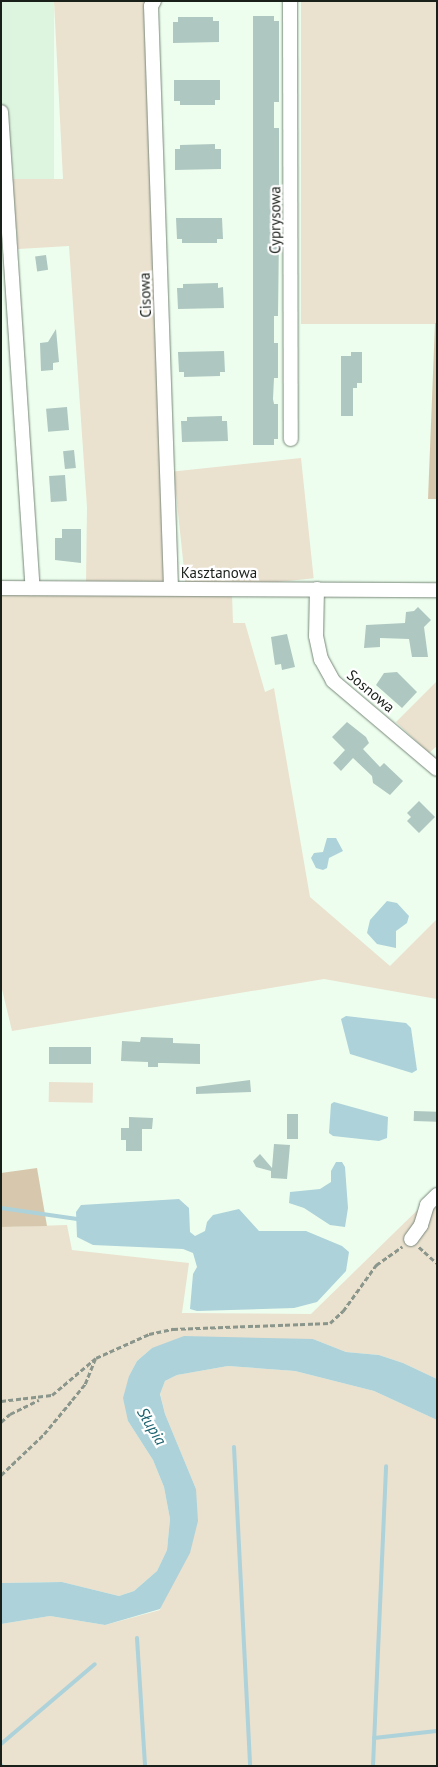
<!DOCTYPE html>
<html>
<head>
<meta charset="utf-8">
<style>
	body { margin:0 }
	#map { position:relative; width:438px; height:1767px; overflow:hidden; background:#edfeee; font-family:"PT Sans",sans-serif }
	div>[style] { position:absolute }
	.built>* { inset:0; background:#ddf4df; transform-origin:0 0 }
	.green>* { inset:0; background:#ebe1cf; transform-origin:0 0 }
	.forest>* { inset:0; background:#d7c8ad }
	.water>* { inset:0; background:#add2da }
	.stream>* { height:4px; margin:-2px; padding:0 2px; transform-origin:2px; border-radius:2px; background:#add2da }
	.building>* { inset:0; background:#afc7c1; transform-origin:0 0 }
	.path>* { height:2.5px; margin-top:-1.25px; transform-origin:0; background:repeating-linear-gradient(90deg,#8a968b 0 5px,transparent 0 7.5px) }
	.roads { filter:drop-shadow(0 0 1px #788779) drop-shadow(0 0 1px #788779) }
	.street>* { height:14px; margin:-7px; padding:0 7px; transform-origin:7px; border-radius:7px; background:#fff }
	span { translate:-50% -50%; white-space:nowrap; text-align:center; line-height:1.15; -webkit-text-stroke:4.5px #fff; paint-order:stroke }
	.street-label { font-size:15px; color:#191f19 }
	.water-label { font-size:16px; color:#1b626f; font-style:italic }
	.frame { position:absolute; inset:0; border:2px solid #191f19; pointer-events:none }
</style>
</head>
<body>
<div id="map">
	<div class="built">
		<i style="left:1px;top:1px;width:53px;height:178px"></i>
	</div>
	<div class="green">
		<i style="clip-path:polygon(54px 1px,148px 1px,165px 582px,86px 584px,87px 507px,69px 246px,18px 249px,12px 179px,63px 179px)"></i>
		<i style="left:301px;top:1px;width:136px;height:323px"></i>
		<i style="left:301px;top:458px;width:121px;height:128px;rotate:84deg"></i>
		<i style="clip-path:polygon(1px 593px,232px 594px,233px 623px,245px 623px,265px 692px,274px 688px,310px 897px,390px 966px,437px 919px,437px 999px,324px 979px,12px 1031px,1px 985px)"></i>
		<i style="clip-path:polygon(437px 681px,437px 746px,429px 753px,396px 722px)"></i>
		<i style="left:49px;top:1082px;width:44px;height:20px;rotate:1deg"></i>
		<i style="clip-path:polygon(437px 1191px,437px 1379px,403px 1363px,379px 1355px,346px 1352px,313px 1339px,152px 1348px,137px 1361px,129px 1376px,128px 1421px,153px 1460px,164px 1487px,170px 1519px,167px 1550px,157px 1571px,134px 1591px,119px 1596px,62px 1582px,1px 1583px,1px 1227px,67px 1225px,72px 1250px,189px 1263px,182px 1313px,311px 1314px)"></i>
		<i style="clip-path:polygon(228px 1366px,295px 1371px,374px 1391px,437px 1420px,437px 1766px,1px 1766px,1px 1624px,50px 1616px,105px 1625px,160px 1610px,196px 1489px,165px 1414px,160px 1393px,165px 1381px,177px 1375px)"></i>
	</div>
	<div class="forest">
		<i style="clip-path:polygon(435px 323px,437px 323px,437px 499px,428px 499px)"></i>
		<i style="clip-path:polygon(37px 1168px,47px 1226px,1px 1227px,1px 1173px)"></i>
	</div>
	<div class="water">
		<i style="clip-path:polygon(327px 838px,336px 838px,343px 851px,329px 858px,327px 868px,323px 870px,316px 868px,311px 858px,314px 853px,323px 852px)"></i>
		<i style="clip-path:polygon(387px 901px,397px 903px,409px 916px,407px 923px,396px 931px,396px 948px,377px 944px,367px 933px,370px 920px)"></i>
		<i style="clip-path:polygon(346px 1016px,406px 1023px,411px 1028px,417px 1070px,412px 1073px,350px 1054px,341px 1019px)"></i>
		<i style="clip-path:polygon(334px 1102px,388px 1117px,387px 1138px,379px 1141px,333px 1136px,329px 1133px,331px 1104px)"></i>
		<i style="clip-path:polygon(336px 1162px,342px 1162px,345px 1167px,348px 1208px,345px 1227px,330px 1225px,304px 1208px,289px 1203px,290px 1192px,320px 1189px,331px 1182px,331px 1171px)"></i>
		<i style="clip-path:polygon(179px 1199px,189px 1208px,190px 1232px,195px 1236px,205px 1231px,207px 1222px,213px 1215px,239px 1209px,259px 1231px,306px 1231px,342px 1246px,349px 1252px,346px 1271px,317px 1302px,294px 1308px,197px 1311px,190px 1309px,193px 1274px,197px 1267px,193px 1253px,183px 1249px,93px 1245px,77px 1237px,76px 1212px,81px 1205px)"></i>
		<i style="clip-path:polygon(184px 1336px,313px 1339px,346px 1352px,379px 1355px,403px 1363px,437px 1379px,437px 1420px,374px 1391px,295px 1371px,228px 1366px,177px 1375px,165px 1381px,160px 1394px,165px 1414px,196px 1489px,198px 1521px,190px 1553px,160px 1609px,105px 1625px,50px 1616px,1px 1624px,1px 1583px,62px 1582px,119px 1596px,134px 1591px,157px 1571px,167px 1550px,170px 1519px,164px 1487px,153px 1460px,128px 1421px,123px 1398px,129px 1376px,137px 1361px,152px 1348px)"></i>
	</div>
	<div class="stream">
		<i style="left:1px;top:1208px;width:77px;rotate:8.2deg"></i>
		<i style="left:234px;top:1447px;width:319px;rotate:87.1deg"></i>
		<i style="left:137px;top:1638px;width:128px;rotate:86.4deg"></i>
		<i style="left:374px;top:1738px;width:63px;rotate:-6.3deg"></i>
		<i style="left:1px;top:1744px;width:123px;rotate:-40.4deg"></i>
		<i style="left:1px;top:1765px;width:1px;rotate:45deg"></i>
		<i style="left:373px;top:1766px;width:300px;rotate:-87.5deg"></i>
	</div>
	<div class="building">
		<i style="clip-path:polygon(253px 16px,274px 16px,274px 21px,279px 21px,279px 102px,274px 102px,274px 128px,279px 128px,279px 209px,274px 209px,274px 236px,279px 236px,278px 316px,274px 316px,274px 343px,278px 343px,278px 378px,274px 378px,273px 399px,274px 404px,278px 404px,278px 439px,274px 439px,274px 445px,253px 445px)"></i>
		<i style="clip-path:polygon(178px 17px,213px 17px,213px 21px,219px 21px,219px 42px,173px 43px,173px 22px,178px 22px)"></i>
		<i style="clip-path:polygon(174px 80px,220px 80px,220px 100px,215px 100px,215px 105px,180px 105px,180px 101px,174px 101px)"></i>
		<i style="clip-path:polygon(215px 144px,215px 149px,221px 149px,221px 169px,175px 170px,175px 149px,180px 149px,180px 145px)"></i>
		<i style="clip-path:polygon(176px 218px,222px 218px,223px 239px,217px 239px,217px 243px,182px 243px,182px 239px,177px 239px)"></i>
		<i style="left:46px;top:255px;width:15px;height:11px;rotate:82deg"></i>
		<i style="clip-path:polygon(218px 283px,218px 288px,223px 287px,224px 308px,178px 309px,177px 288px,183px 288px,183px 284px)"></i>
		<i style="clip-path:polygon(56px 329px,59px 362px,53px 363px,53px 370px,41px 371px,40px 343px,48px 342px)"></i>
		<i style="clip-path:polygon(224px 351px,225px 372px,220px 372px,220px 376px,184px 377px,184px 372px,179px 372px,178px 352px)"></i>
		<i style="clip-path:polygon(351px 352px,362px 352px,362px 383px,357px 383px,357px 388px,353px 388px,353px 416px,341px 416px,341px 356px,351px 356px)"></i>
		<i style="left:67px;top:407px;width:23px;height:21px;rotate:85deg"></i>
		<i style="clip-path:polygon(222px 416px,222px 421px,227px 421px,228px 441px,182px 442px,181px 421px,187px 421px,187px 417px)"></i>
		<i style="left:74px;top:450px;width:18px;height:11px;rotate:84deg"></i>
		<i style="left:65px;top:475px;width:26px;height:16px;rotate:86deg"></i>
		<i style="clip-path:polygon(62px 529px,81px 529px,81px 563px,55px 560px,55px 538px,62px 538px)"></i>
		<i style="clip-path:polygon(418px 607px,431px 620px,424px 627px,428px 657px,412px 657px,409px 639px,380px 638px,380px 647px,364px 648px,366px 625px,405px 623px,406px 612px,414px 611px)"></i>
		<i style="clip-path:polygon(287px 634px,295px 667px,282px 670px,281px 664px,275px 665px,271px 637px)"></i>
		<i style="clip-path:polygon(397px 672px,417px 692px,402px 708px,376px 685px,384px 673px)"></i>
		<i style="clip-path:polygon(347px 722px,366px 737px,369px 743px,363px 749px,380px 767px,384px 763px,403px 781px,390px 795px,373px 783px,372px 776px,353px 758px,341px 771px,333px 763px,345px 750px,332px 737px)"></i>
		<i style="clip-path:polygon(419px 801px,435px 817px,419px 833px,407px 821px,411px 817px,407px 813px)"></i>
		<i style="clip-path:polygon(141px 1037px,173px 1038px,173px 1043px,200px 1044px,200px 1064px,163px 1063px,158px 1063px,158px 1067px,148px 1067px,148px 1062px,121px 1061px,122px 1041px,140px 1042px)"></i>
		<i style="left:49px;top:1047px;width:42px;height:17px"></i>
		<i style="clip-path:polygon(250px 1080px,251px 1092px,196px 1094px,196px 1087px)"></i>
		<i style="left:414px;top:1111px;width:23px;height:10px;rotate:2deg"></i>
		<i style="left:287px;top:1114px;width:11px;height:25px"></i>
		<i style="clip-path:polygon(129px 1117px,153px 1118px,152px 1129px,142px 1129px,142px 1151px,126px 1151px,126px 1140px,121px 1140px,121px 1128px,129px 1128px)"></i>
		<i style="clip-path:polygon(274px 1144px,290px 1145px,287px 1179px,271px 1178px,271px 1171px,256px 1167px,253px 1161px,260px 1154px,272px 1168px)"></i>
	</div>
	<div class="path">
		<i style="left:419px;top:1247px;width:24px;rotate:42deg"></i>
		<i style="left:1px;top:1401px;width:51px;rotate:-6.7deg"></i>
		<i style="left:52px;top:1395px;width:57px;rotate:-40.1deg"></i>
		<i style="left:96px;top:1358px;width:58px;rotate:-24.4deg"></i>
		<i style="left:149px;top:1334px;width:25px;rotate:-12deg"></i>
		<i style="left:173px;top:1329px;width:157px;rotate:-2.2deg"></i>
		<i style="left:330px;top:1323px;width:18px;rotate:-43deg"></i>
		<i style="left:343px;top:1311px;width:57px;rotate:-54.3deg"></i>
		<i style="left:376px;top:1265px;width:32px;rotate:-35deg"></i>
		<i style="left:1px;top:1422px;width:12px;rotate:-42deg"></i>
		<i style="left:10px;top:1414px;width:32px;rotate:-26deg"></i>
		<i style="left:1px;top:1475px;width:59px;rotate:-43.6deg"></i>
		<i style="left:44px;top:1434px;width:44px;rotate:-50.5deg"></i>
		<i style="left:72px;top:1400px;width:21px;rotate:-51deg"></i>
		<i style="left:85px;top:1384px;width:27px;rotate:-68deg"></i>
	</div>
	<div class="roads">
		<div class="street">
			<i style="left:154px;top:1px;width:6px;rotate:121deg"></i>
			<i style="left:151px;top:6px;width:582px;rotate:88.03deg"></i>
			<i style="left:290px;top:1px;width:438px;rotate:89.9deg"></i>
			<i style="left:1px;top:112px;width:477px;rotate:86.2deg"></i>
			<i style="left:1px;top:588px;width:436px;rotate:0.3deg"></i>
			<i style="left:317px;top:589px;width:47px;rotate:91.2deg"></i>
			<i style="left:316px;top:636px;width:24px;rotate:78deg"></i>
			<i style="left:321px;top:659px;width:25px;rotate:61deg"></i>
			<i style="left:333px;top:681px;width:136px;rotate:40.2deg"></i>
			<i style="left:411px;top:1239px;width:17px;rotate:-54deg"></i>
			<i style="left:421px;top:1225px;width:21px;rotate:-73deg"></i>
			<i style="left:427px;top:1205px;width:14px;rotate:-45deg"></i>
		</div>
	</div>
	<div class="street-label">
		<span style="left:275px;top:220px;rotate:-90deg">Cyprysowa</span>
		<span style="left:145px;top:295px;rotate:-92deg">Cisowa</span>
		<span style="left:219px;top:573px">Kasztanowa</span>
		<span style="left:371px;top:691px;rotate:40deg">Sosnowa</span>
	</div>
	<div class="water-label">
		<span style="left:152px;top:1426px;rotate:59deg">Słupia</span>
	</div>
	<div class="frame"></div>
</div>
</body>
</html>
